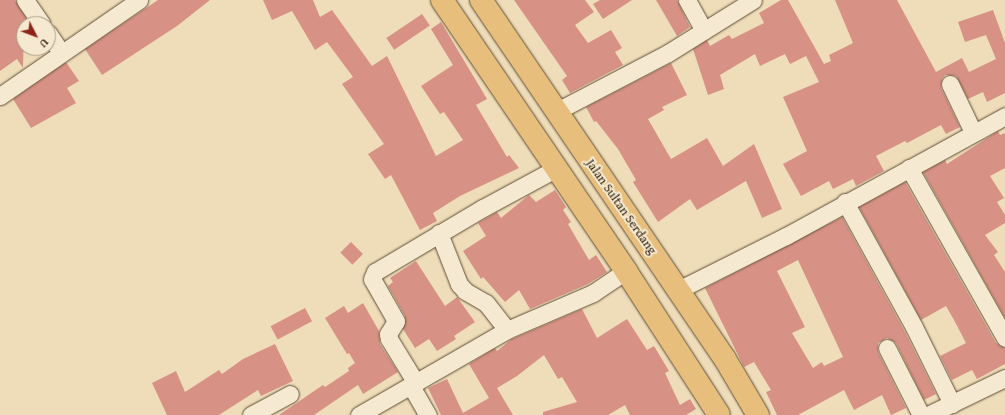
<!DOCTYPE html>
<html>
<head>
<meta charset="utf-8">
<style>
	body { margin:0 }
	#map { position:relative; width:1005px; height:415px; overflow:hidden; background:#efddba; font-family:"Gentium Book Plus",serif }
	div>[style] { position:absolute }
	.building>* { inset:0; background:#d79185; transform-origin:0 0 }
	.roads { filter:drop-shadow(0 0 1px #5e4c32) drop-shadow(0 0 1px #5e4c32) }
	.minor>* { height:17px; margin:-8.5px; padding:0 8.5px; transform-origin:8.5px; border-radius:8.5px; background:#f5e9d2 }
	.trunk>* { height:22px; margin:-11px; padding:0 11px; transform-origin:11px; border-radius:11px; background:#e8be7d }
	span { translate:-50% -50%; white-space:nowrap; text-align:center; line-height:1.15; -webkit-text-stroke:4px #f5e9d2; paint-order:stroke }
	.street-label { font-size:13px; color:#2e1c05 }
	.north { position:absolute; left:16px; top:16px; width:40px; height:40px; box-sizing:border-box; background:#f5e9d2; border:1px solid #a59780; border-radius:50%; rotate:132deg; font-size:11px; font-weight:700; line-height:16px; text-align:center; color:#2e1c05 }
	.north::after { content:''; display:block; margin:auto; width:14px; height:18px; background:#8f2418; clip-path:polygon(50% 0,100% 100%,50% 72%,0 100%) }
</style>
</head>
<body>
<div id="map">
	<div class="building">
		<i style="clip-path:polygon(0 0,15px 0,30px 24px,24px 24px,23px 68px,17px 59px,0 71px)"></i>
		<i style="clip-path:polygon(158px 0,210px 0,177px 26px,102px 75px,85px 49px)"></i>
		<i style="clip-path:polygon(263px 0,313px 0,320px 17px,332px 10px,372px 66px,387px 56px,436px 156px,463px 140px,444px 112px,440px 114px,421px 86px,453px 65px,431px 29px,441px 22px,487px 99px,476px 105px,507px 157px,509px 155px,519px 168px,460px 196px,433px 213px,437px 221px,420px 230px,391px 175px,385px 179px,368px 154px,384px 144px,342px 84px,353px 77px,327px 42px,315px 50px,292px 11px,272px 20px)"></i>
		<i style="clip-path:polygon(514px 0,585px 0,594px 12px,575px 25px,588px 43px,611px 30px,622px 48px,615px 52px,623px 65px,570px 93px,562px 80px,567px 76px)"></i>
		<i style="clip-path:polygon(600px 0,632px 0,603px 19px,593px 4px)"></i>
		<i style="clip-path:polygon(656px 0,677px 0,690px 27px,677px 36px)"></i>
		<i style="clip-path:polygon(781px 0,788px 0,824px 64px,831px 61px,829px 55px,853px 43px,835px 0,897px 0,936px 72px,962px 58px,969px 72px,996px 59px,986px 35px,965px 42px,958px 22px,993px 10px,1005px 43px,1005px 93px,987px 102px,983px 92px,968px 99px,956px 76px,945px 75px,942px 79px,941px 88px,960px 127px,946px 134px,941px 125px,907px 143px,905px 141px,876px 156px,884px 171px,856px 186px,853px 179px,833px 189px,829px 181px,801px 196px,783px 164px,807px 151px,783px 97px,819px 82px,806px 56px,790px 64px,785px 54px,760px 66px,755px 54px,720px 75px,724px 89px,708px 95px,693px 49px,707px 40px,710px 46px,729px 35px,732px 39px,764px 23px,759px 13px)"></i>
		<i style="left:422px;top:14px;width:14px;height:43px;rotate:56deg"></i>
		<i style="clip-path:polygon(66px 62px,79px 81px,67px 88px,76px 103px,31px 128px,13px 99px)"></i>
		<i style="clip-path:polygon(671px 63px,687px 95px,662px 107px,664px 110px,648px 119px,671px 159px,707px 138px,723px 166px,754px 144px,782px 209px,762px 218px,746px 181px,697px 210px,690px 199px,658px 222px,633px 182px,636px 180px,618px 149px,596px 121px,594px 122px,586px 107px)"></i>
		<i style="clip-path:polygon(998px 131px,1000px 135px,1005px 133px,1005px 168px,990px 176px,1004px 198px,997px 202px,1005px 215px,1005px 223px,985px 235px,998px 252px,994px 255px,1005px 272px,1005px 318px,923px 172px,945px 160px,947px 164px)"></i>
		<i style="clip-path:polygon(905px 182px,996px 343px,1005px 348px,1005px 364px,977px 379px,972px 370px,952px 380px,940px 356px,966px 343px,954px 320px,946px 306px,921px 320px,859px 207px)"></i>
		<i style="clip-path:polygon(555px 190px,566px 207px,563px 210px,571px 222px,568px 224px,589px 260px,596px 255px,607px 272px,588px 284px,530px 309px,519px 290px,505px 302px,483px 277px,481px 279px,463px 251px,486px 236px,478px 223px,497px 212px,501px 218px,529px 195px,536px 202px)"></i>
		<i style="clip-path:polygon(evenodd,842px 217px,905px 332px,936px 394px,924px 400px,896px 343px,887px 338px,878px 343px,878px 352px,906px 408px,891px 415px,882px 395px,854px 410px,844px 390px,798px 415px,777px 415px,766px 392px,771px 390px,754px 362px,744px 367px,705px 288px,842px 217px,798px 260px,843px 357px,824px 366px,822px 362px,813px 368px,792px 333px,805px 327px,777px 271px,798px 260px)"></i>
		<i style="left:351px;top:242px;width:17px;height:15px;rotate:45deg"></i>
		<i style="clip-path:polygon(416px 261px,445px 306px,457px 297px,475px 322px,454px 336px,456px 339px,437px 351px,429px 339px,415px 348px,403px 329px,405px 316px,388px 286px,393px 282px,390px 278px)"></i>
		<i style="clip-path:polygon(363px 303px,379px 331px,380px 344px,398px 372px,363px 394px,358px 385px,314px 415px,279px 415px,323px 385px,325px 387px,349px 371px,348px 368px,355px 363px,349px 353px,347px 354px,325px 318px,344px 306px,348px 313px)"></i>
		<i style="left:305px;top:308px;width:15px;height:39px;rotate:62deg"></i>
		<i style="clip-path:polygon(582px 309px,597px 338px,627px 319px,647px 350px,654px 346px,669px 371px,665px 373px,680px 405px,690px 399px,696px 409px,686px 415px,630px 415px,625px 405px,608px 415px,543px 415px,543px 412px,577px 402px,562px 377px,558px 379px,544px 355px,517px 376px,497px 388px,513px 415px,441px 415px,428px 388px,447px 379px,463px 413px,489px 398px,469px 364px,495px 348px,497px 351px,512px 339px)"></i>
		<i style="clip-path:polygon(275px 344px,293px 381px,261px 396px,258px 390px,219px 415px,167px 415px,152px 383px,176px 371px,185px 392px,219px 370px,222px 374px,243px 359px)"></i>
	</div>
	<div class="roads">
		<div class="minor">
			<i style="left:25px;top:0;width:29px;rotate:55deg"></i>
			<i style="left:687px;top:0;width:35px;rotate:61deg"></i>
			<i style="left:48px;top:33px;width:23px;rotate:56deg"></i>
			<i style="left:950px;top:84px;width:53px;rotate:64.4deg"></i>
			<i style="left:0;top:96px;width:169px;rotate:-34.6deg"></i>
			<i style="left:555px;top:112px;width:127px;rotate:-27.6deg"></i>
			<i style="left:668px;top:53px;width:100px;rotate:-31.9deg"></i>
			<i style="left:909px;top:168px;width:195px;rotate:60.5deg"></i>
			<i style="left:845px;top:202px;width:143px;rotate:61.1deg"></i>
			<i style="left:914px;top:327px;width:86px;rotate:63.7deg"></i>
			<i style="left:439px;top:233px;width:55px;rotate:68.6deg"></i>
			<i style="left:459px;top:284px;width:9px;rotate:49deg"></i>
			<i style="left:465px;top:291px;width:24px;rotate:30deg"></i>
			<i style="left:486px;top:303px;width:34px;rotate:52deg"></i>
			<i style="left:678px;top:290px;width:121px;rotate:-26.6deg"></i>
			<i style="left:786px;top:236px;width:250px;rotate:-28.7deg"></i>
			<i style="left:887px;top:348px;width:75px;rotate:63.1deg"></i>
			<i style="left:416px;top:383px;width:52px;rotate:-121.5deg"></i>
			<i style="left:389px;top:339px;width:5px;rotate:-101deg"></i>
			<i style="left:388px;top:334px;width:15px;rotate:-58deg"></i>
			<i style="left:396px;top:321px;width:48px;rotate:-119.7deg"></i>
			<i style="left:372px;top:279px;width:8px;rotate:-67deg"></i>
			<i style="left:375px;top:272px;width:126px;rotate:-30.7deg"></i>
			<i style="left:483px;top:208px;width:84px;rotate:-28.4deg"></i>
			<i style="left:411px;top:386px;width:34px;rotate:60deg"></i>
			<i style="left:251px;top:415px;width:44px;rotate:-28.3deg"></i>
			<i style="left:359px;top:415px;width:171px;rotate:-29.9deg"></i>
			<i style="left:507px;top:330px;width:94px;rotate:-23.3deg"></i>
			<i style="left:593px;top:293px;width:40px;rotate:-34deg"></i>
			<i style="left:928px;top:415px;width:85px;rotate:-25.7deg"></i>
		</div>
		<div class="trunk">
			<i style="left:442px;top:0;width:328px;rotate:55.8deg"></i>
			<i style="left:626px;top:271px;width:171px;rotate:57.1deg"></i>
			<i style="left:481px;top:0;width:434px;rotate:55.8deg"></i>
			<i style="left:725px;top:359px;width:65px;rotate:59.5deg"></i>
		</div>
	</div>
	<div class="street-label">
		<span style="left:621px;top:207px;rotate:55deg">Jalan Sultan Serdang</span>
	</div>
	<div class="north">U</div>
</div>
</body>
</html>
